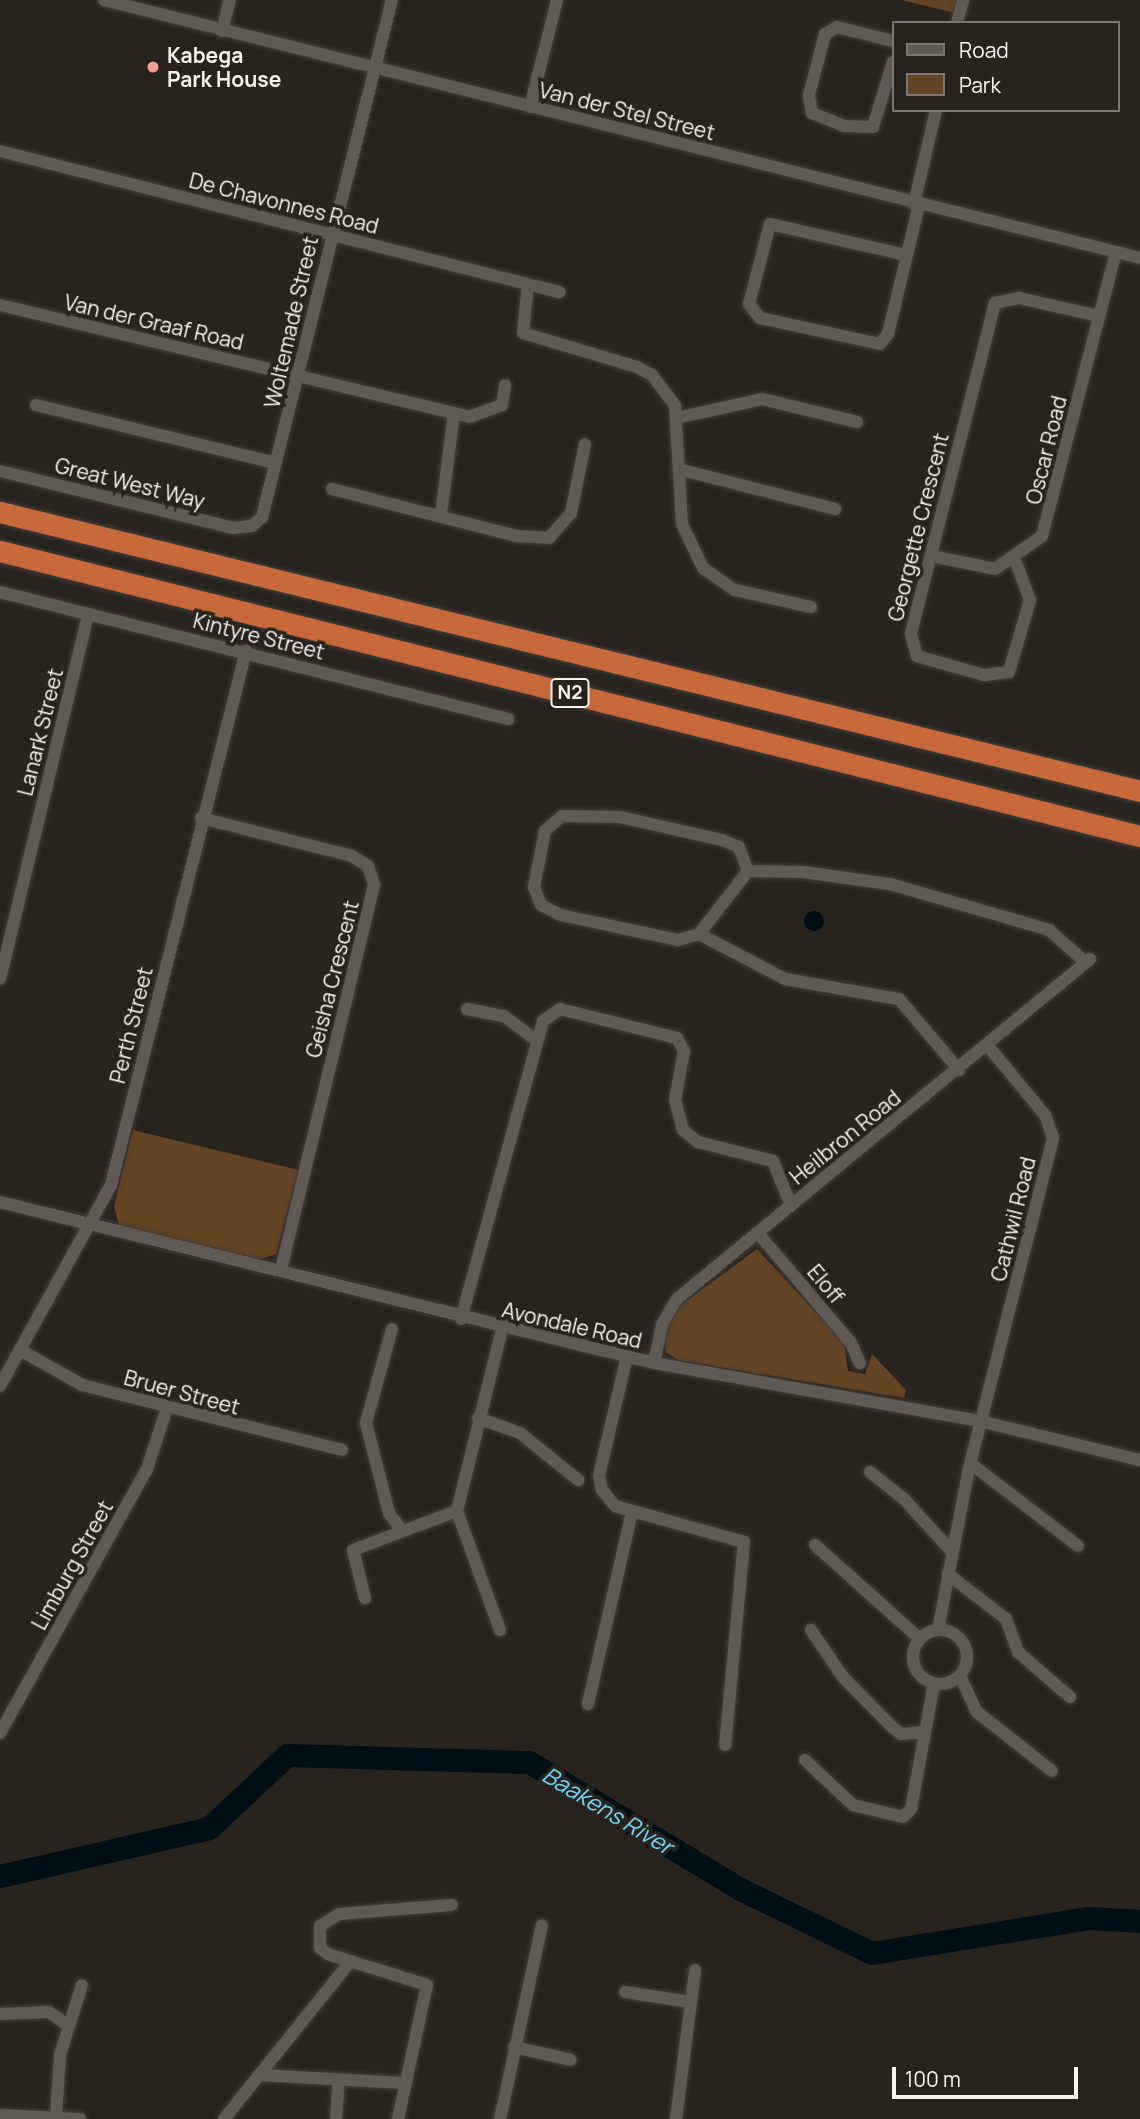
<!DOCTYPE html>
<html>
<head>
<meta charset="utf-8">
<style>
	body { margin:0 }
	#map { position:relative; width:1140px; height:2119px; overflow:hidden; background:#29231e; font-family:Manrope,sans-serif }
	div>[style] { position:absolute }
	.green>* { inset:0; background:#644422 }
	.water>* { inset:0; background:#000e15 }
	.round { border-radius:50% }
	.river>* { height:23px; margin:-11.5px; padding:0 11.5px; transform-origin:11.5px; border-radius:11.5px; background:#000e15 }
	.roads { filter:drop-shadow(0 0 2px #443f3b) drop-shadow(0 0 2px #443f3b) }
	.minor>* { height:12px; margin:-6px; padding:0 6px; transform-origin:6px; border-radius:6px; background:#605a54 }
	.minor>.ring { margin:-6px; padding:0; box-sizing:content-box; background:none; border:12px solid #605a54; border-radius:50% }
	.motorway>* { height:21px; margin:-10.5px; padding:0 10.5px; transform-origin:10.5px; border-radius:10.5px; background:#c8693b }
	.dots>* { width:19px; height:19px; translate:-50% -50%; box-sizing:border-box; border:4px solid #29231e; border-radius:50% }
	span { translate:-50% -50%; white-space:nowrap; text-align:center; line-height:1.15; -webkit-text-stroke:7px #29231e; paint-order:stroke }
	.shield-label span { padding:2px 5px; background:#29231e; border:2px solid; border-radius:5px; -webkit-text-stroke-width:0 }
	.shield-label { font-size:19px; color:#f7f4f0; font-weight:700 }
	.poi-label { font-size:21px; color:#f7f4f0; font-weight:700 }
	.left { translate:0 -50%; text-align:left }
	.street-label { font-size:21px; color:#f7f4f0 }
	.water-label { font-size:23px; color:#6ed5f9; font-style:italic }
	.legend { position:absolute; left:892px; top:21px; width:228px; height:91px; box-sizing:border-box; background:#29231e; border:2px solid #7b7772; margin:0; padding:9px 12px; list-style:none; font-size:21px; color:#f7f4f0 }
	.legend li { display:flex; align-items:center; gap:14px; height:35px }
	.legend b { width:35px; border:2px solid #7b7772 }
	.scale { position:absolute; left:892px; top:2067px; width:186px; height:32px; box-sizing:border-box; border:4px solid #f7f4f0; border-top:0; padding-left:9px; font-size:21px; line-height:24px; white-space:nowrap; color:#f7f4f0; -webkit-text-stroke:5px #29231e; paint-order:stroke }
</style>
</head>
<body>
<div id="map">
	<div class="green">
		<i style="clip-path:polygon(902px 0,958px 0,955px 13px)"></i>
		<i style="clip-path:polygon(133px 1130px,298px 1170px,276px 1254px,258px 1260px,119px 1225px,114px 1206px)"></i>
		<i style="clip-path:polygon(757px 1249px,844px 1343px,848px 1371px,865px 1374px,872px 1354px,906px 1390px,904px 1398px,678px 1360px,666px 1352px,664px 1333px,681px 1305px)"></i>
	</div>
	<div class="water">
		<i class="round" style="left:804px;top:911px;width:20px;height:20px"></i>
	</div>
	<div class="river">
		<i style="left:0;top:1876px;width:214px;rotate:-12.9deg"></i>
		<i style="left:209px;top:1828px;width:107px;rotate:-43.1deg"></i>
		<i style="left:287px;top:1755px;width:242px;rotate:1.7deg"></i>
		<i style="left:529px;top:1762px;width:249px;rotate:31deg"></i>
		<i style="left:742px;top:1890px;width:144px;rotate:25.9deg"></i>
		<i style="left:872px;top:1953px;width:220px;rotate:-9.2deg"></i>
		<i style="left:1089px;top:1918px;width:51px;rotate:3.4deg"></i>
	</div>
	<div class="roads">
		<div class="minor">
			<i style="left:104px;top:0;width:1068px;rotate:13.98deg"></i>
			<i style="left:957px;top:23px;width:24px;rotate:-75deg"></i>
			<i style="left:222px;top:31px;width:32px;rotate:-76deg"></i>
			<i style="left:893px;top:41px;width:58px;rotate:-166deg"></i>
			<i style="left:837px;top:27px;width:14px;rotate:150deg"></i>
			<i style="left:825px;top:34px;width:63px;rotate:104.7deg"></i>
			<i style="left:809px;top:95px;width:18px;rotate:81deg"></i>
			<i style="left:812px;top:113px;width:35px;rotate:22deg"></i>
			<i style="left:844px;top:126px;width:29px;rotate:2deg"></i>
			<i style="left:873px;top:127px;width:68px;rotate:-72.9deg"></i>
			<i style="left:530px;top:107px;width:110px;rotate:-75.8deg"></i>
			<i style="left:0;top:151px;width:577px;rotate:14.16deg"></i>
			<i style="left:914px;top:204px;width:97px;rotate:-76.8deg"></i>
			<i style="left:906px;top:255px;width:139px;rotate:-167.2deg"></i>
			<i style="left:770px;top:224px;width:83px;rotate:104.7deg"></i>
			<i style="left:749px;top:304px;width:18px;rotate:52deg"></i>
			<i style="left:760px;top:318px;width:123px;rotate:12.2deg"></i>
			<i style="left:880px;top:344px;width:13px;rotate:-51deg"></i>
			<i style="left:888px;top:334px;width:133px;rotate:-76.5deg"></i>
			<i style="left:528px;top:284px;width:49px;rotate:95.8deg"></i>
			<i style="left:523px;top:333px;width:119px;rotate:16.6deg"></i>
			<i style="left:637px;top:367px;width:17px;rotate:28deg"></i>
			<i style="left:652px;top:375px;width:39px;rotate:53deg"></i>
			<i style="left:675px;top:406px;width:118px;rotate:86.6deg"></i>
			<i style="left:682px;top:524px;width:49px;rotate:64.5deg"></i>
			<i style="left:703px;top:568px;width:39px;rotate:35deg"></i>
			<i style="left:735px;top:590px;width:78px;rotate:12.6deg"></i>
			<i style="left:0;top:305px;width:482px;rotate:13.4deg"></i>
			<i style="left:469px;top:417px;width:35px;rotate:-20deg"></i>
			<i style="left:502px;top:405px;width:20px;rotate:-81deg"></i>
			<i style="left:36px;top:405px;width:247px;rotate:13.6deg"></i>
			<i style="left:681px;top:417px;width:83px;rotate:-12.5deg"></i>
			<i style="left:762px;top:399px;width:98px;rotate:13.6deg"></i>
			<i style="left:682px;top:470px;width:158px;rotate:14.3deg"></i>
			<i style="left:0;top:471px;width:240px;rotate:13.7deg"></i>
			<i style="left:233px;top:528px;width:19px;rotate:-6deg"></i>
			<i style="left:252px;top:526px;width:13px;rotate:-42deg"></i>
			<i style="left:262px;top:517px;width:533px;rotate:-75.89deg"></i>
			<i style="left:332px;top:489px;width:190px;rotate:14.3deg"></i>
			<i style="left:516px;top:536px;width:33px;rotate:3deg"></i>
			<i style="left:549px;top:538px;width:33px;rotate:-49deg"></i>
			<i style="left:571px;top:513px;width:70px;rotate:-78.5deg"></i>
			<i style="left:441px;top:514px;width:101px;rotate:-82.6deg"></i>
			<i style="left:932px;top:556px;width:64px;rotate:11.7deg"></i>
			<i style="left:995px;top:569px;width:57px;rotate:-35.1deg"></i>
			<i style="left:1042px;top:536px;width:293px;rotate:-75.4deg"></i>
			<i style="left:1015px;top:560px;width:43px;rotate:69.4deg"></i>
			<i style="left:1030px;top:600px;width:75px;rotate:106.3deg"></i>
			<i style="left:1009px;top:672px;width:25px;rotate:173deg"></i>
			<i style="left:984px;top:675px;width:70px;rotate:-164.2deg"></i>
			<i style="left:917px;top:656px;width:24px;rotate:-105deg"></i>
			<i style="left:911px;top:633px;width:341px;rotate:-75.7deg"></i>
			<i style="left:995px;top:303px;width:25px;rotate:-12deg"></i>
			<i style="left:1019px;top:298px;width:82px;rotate:12.7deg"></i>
			<i style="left:0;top:592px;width:524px;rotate:14.04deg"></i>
			<i style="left:201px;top:818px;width:156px;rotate:14.1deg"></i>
			<i style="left:352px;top:856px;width:19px;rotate:32deg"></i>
			<i style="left:368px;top:866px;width:20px;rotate:72deg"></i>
			<i style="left:374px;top:885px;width:396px;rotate:103.6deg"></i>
			<i style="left:748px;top:871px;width:26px;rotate:-111deg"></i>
			<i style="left:739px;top:847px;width:18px;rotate:-158deg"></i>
			<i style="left:722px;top:840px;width:105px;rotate:-167.3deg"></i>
			<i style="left:620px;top:817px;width:58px;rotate:-179deg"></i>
			<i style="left:562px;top:816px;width:23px;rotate:139deg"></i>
			<i style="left:545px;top:831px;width:57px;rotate:101.1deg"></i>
			<i style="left:534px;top:887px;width:19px;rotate:69deg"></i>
			<i style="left:541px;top:905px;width:22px;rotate:27deg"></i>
			<i style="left:561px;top:915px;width:120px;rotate:12.1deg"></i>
			<i style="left:678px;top:940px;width:22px;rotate:-16deg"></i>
			<i style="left:699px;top:934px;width:80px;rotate:-52.1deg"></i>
			<i style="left:748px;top:871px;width:55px;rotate:1deg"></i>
			<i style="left:803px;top:872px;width:88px;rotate:7.9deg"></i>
			<i style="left:890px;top:884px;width:166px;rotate:16.1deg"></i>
			<i style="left:1049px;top:930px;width:48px;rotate:41.6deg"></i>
			<i style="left:699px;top:934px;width:97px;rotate:27.6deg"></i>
			<i style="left:785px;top:979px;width:116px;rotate:10deg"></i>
			<i style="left:899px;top:999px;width:93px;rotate:49.8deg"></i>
			<i style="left:0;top:979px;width:374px;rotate:-76.4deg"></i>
			<i style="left:467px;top:1009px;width:38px;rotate:11deg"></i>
			<i style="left:504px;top:1016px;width:41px;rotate:37.1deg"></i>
			<i style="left:0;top:1202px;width:674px;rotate:13.83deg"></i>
			<i style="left:654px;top:1363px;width:331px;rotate:10.1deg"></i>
			<i style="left:980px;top:1421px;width:165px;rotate:13.7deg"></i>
			<i style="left:758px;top:1233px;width:144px;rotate:49.8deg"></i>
			<i style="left:851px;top:1343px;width:22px;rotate:66deg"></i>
			<i style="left:461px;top:1319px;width:309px;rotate:-74.6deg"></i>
			<i style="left:543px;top:1021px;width:21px;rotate:-35deg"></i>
			<i style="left:560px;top:1009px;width:121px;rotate:13.9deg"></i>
			<i style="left:677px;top:1038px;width:15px;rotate:62deg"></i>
			<i style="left:684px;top:1051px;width:50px;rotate:100.4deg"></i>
			<i style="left:675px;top:1100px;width:31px;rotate:75deg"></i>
			<i style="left:683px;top:1130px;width:19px;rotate:39deg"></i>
			<i style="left:698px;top:1142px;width:77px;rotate:14.2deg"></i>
			<i style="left:773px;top:1161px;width:48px;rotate:68.2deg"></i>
			<i style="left:392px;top:1329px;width:98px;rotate:105.5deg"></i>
			<i style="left:366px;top:1423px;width:93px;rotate:75.7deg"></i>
			<i style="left:389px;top:1513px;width:22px;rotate:54deg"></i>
			<i style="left:20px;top:1350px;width:71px;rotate:29.4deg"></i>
			<i style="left:82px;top:1385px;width:268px;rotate:14deg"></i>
			<i style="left:627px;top:1356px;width:122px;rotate:103.2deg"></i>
			<i style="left:599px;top:1475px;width:15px;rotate:79deg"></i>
			<i style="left:602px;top:1490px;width:21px;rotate:51deg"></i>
			<i style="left:615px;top:1506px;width:134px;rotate:15.6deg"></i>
			<i style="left:744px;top:1542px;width:204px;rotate:95.3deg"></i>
			<i style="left:654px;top:1363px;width:40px;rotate:-78deg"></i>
			<i style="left:662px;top:1324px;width:29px;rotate:-59deg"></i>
			<i style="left:677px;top:1299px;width:535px;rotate:-39.46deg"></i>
			<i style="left:0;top:1386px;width:230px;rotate:-61.1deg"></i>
			<i style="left:111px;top:1185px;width:551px;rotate:-75.81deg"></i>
			<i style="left:478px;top:1418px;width:45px;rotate:19.7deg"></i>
			<i style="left:520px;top:1433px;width:75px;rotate:39deg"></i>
			<i style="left:970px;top:1463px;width:136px;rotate:37.5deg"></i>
			<i style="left:870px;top:1472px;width:43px;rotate:38.5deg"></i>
			<i style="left:904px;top:1499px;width:72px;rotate:47.8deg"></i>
			<i style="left:815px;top:1545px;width:141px;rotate:41.8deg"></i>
			<i style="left:948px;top:1574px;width:73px;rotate:37.8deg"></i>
			<i style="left:1006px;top:1619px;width:35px;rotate:70deg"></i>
			<i style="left:1018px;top:1652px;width:69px;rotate:40.9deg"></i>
			<i style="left:365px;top:1598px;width:49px;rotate:-104deg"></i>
			<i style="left:353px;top:1550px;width:111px;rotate:-20.6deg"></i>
			<i class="ring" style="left:913px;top:1630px;width:42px;height:42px"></i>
			<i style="left:500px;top:1630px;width:127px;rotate:-109.9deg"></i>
			<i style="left:457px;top:1511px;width:187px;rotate:-76.1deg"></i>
			<i style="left:811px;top:1630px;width:57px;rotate:55.8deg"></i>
			<i style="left:843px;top:1677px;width:70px;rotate:45.6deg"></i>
			<i style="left:892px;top:1727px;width:11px;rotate:38deg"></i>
			<i style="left:901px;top:1734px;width:24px;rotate:-5deg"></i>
			<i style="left:938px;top:1630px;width:161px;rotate:-79.2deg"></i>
			<i style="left:968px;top:1472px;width:345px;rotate:-75.7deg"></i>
			<i style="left:1053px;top:1138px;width:24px;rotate:-109deg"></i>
			<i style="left:1045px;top:1115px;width:89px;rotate:-129.6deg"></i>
			<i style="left:960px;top:1676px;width:40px;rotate:65deg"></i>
			<i style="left:977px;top:1712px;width:95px;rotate:38.2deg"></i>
			<i style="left:588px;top:1704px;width:197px;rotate:-77.1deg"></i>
			<i style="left:0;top:1733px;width:302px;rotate:-60.9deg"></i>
			<i style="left:147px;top:1469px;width:61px;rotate:-71.9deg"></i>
			<i style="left:805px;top:1760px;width:66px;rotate:43.2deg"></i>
			<i style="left:853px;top:1805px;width:51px;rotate:13.5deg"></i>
			<i style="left:903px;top:1817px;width:11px;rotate:-45deg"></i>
			<i style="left:911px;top:1809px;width:127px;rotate:-79.6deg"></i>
			<i style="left:625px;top:1992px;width:66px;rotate:8.7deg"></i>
			<i style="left:0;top:2014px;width:49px;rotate:-2.3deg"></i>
			<i style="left:49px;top:2012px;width:24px;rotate:35deg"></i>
			<i style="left:514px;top:2047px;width:58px;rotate:12.8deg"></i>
			<i style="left:259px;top:2075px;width:145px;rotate:3.2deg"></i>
			<i style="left:0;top:2115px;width:80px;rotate:2.9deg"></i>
			<i style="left:56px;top:2117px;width:62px;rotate:-86.3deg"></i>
			<i style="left:60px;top:2055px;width:73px;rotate:-72.6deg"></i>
			<i style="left:224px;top:2119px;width:201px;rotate:-51.3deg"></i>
			<i style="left:336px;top:2119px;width:39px;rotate:-86deg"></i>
			<i style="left:398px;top:2119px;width:137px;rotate:-77.8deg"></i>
			<i style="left:427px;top:1985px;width:104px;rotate:-162.6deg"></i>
			<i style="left:328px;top:1954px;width:10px;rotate:-143deg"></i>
			<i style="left:320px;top:1948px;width:22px;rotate:-90deg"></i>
			<i style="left:320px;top:1926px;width:22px;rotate:-32deg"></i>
			<i style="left:339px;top:1914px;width:113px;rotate:-4.6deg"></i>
			<i style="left:500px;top:2119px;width:198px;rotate:-77.8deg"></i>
			<i style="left:676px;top:2119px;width:150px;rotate:-82.7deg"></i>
		</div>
		<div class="motorway">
			<i style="left:0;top:512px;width:1174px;rotate:13.75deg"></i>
			<i style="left:0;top:551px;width:1175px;rotate:14.04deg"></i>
		</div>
	</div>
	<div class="dots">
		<i style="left:153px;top:67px;background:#f49d8c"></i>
	</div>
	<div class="shield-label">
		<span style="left:570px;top:693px">N2</span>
	</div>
	<div class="poi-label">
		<span class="left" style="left:167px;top:67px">Kabega<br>Park House</span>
	</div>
	<div class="street-label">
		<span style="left:627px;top:111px;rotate:14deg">Van der Stel Street</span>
		<span style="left:284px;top:203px;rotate:14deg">De Chavonnes Road</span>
		<span style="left:154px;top:322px;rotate:13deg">Van der Graaf Road</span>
		<span style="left:291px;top:322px;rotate:-77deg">Woltemade Street</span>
		<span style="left:1046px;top:450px;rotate:-76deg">Oscar Road</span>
		<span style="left:130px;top:483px;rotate:14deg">Great West Way</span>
		<span style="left:918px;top:527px;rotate:-76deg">Georgette Crescent</span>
		<span style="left:259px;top:636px;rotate:14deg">Kintyre Street</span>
		<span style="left:40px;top:732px;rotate:-76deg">Lanark Street</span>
		<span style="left:332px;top:979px;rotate:-76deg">Geisha Crescent</span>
		<span style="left:131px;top:1025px;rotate:-76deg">Perth Street</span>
		<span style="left:845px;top:1137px;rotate:-39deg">Heilbron Road</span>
		<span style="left:1013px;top:1219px;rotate:-76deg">Cathwil Road</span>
		<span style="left:826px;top:1284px;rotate:50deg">Eloff</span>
		<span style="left:572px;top:1325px;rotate:13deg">Avondale Road</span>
		<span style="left:182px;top:1392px;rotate:15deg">Bruer Street</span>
		<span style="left:72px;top:1565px;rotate:-61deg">Limburg Street</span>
	</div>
	<div class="water-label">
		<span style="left:608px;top:1810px;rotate:31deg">Baakens River</span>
	</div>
	<ul class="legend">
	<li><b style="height:9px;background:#605a54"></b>Road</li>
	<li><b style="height:19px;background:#644422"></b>Park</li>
	</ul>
	<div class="scale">100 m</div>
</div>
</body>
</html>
